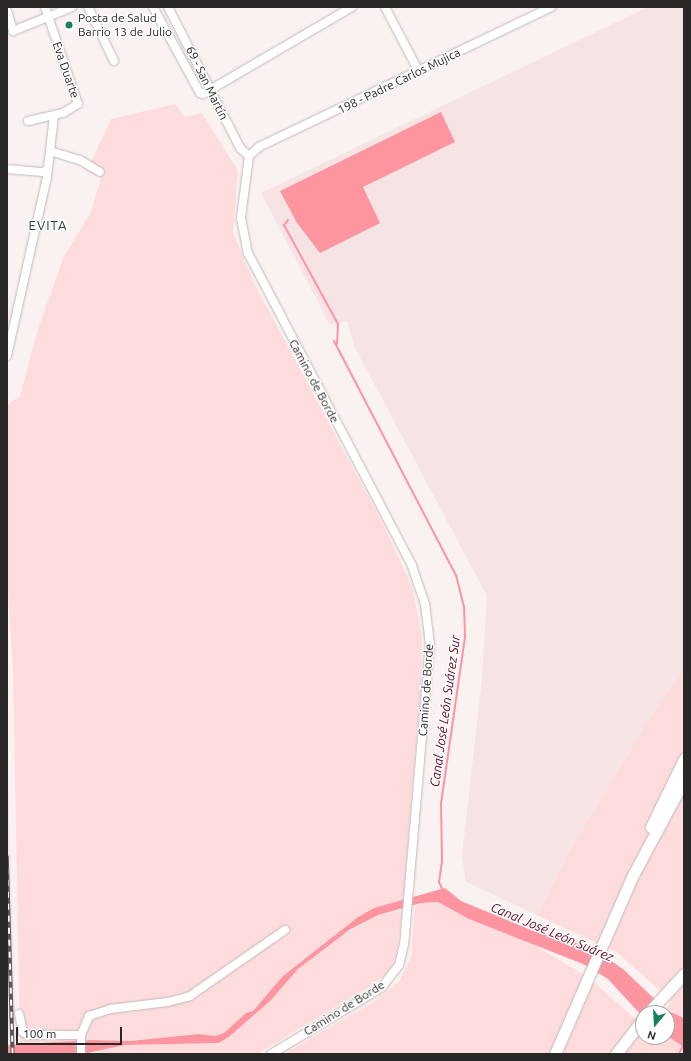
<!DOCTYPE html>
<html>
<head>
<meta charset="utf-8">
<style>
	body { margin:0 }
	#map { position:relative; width:691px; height:1061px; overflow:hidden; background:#faf1f1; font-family:Ubuntu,sans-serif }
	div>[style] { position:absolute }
	.built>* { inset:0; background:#f6e4e5 }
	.green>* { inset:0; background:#fedcde }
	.water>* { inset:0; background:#fc959f }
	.stream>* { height:2px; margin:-1px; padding:0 1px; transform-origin:1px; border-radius:1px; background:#fc959f }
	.roads { filter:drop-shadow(0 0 1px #c1b9b9) drop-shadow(0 0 1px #c1b9b9) }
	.minor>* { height:8px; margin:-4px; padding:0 4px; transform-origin:4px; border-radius:4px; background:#fff }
	.highway>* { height:11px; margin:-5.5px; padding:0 5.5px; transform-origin:5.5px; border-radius:5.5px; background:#fff }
	.rail>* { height:3.5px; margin-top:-1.75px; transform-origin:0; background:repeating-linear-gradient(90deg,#fff 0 6px,#5b5757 0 12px); box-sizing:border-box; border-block:1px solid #5b5757 }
	.dots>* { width:11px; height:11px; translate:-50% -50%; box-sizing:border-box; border:2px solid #fff; border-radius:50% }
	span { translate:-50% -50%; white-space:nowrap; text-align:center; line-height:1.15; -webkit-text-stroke:3px #fff; paint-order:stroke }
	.poi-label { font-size:12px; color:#2a2727 }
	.left { translate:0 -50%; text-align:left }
	.street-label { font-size:12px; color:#2a2727 }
	.neighbourhood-label { font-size:13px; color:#194735; letter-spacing:1px }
	.water-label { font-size:13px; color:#63041f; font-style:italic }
	.frame { position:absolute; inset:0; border:8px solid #2a2727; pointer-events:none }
	.north { position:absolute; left:635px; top:1005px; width:40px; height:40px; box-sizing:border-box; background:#fff; border:1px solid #aaa9a9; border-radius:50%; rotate:198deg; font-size:11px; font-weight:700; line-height:16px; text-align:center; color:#2a2727 }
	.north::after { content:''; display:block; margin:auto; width:14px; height:18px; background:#16805c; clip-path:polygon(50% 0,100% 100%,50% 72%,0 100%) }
	.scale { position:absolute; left:16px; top:1027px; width:106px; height:18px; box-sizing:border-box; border:2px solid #2a2727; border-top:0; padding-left:5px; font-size:12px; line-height:14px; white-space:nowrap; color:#2a2727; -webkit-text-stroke:3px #fff; paint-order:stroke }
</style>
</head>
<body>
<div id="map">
	<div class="built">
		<i style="clip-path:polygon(648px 7px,684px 7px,684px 668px,651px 716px,575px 841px,537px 915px,466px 882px,462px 856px,482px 678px,487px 596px,354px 346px,347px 321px,330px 325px,261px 193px)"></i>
		<i style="clip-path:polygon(7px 740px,16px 1041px,8px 1042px,7px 1042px)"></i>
	</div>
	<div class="green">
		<i style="clip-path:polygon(175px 104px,185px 117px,202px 113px,238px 171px,233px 232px,254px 283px,384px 526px,413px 589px,422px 638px,421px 687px,403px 900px,374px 908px,358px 917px,283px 976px,253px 1011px,246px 1013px,224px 1033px,215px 1036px,199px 1034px,131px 1041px,91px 1040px,20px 1045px,13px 670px,7px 576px,7px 405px,20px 396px,37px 332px,64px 256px,90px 214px,101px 178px,87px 171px,111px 119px)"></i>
		<i style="clip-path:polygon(684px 668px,684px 1018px,666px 1010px,671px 1001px,618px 953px,537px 915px,575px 841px,651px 716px)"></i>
		<i style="clip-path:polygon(438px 902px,469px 919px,534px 945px,588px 977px,640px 1023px,643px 1037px,667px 1037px,667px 1027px,684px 1032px,684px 1054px,284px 1054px,373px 1002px,399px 982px,411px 957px,415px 907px,421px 903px)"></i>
		<i style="clip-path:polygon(402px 910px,397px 956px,388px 973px,367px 988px,257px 1054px,88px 1054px,125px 1045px,219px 1043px,253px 1017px,298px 969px,330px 942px,378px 915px)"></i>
	</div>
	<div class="water">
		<i style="clip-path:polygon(441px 112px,455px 142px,363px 187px,380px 223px,320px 253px,297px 223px,280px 191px)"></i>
		<i style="clip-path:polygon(445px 888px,461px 901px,538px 933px,572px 941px,607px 958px,623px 969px,666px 1010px,684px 1018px,684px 1047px,667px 1036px,667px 1013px,643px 1013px,643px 1017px,608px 979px,583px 964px,469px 919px,438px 902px,421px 903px,378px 915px,349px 930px,298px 969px,271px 1000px,230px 1036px,219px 1043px,125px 1045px,88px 1053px,7px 1054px,7px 1045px,91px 1040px,131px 1041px,199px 1034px,215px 1036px,224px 1033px,246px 1013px,253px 1011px,283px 976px,358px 917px,374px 908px)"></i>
	</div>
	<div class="stream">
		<i style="left:288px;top:220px;width:6px;rotate:129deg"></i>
		<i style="left:284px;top:225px;width:113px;rotate:61.4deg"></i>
		<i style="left:338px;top:324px;width:20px;rotate:93deg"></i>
		<i style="left:334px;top:341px;width:264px;rotate:62.5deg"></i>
		<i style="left:456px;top:575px;width:32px;rotate:76deg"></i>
		<i style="left:464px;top:606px;width:31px;rotate:88deg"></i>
		<i style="left:465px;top:637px;width:168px;rotate:98.2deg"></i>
		<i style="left:441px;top:803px;width:58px;rotate:89deg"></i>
		<i style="left:442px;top:861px;width:21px;rotate:98deg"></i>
		<i style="left:439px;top:882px;width:8px;rotate:67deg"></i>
		<i style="left:679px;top:1054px;width:12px;rotate:-66deg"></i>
	</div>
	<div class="roads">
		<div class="minor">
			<i style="left:88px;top:7px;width:60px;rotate:64.3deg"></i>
			<i style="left:153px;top:7px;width:98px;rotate:61.3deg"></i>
			<i style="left:200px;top:93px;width:3px;rotate:18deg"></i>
			<i style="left:203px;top:94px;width:173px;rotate:-30.3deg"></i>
			<i style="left:168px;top:7px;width:158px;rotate:62.9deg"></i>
			<i style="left:240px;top:148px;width:12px;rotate:42deg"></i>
			<i style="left:385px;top:7px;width:73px;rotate:62.4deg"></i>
			<i style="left:7px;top:11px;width:21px;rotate:73deg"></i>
			<i style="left:13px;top:31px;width:64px;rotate:-22.1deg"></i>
			<i style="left:28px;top:121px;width:36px;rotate:-13deg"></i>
			<i style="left:63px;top:113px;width:17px;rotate:-31deg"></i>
			<i style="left:78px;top:104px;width:102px;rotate:-108.8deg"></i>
			<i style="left:50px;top:151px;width:31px;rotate:17deg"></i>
			<i style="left:80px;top:160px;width:23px;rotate:31deg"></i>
			<i style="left:249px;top:156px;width:63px;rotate:97.4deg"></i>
			<i style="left:241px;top:218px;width:36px;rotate:79deg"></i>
			<i style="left:248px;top:253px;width:353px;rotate:62.3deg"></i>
			<i style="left:412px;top:566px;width:40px;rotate:71.1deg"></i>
			<i style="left:425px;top:604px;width:39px;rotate:83deg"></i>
			<i style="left:430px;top:643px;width:302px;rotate:94.9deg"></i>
			<i style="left:404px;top:944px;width:22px;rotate:103deg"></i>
			<i style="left:399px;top:965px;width:29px;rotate:128deg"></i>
			<i style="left:381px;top:988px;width:128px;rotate:149deg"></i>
			<i style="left:249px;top:156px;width:13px;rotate:-42deg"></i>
			<i style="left:259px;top:147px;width:324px;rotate:-25.6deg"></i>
			<i style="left:7px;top:169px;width:36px;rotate:5deg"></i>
			<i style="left:43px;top:172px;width:4px;rotate:-27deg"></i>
			<i style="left:7px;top:356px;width:183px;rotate:-77.4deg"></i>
			<i style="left:47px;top:177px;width:61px;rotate:-83.5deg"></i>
			<i style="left:19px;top:1014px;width:18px;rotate:77deg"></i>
			<i style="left:23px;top:1032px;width:6px;rotate:31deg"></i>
			<i style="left:28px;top:1035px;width:53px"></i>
			<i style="left:81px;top:1054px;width:19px;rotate:-90deg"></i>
			<i style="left:81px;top:1035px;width:21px;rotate:-67deg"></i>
			<i style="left:89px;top:1016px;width:22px;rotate:-18deg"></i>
			<i style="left:110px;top:1009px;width:58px;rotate:-6.9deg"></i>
			<i style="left:168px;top:1002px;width:23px;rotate:-15deg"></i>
			<i style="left:190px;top:996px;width:116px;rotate:-34.8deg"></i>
		</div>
		<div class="highway">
			<i style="left:651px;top:827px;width:76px;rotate:-64.1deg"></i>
			<i style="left:648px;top:1013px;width:53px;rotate:-47.3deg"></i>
			<i style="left:555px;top:1054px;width:195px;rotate:-66.5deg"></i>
			<i style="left:633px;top:875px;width:108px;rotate:-61.8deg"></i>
			<i style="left:616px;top:1054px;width:44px;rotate:-52.4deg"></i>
		</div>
	</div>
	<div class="rail">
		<i style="left:7px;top:856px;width:198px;rotate:88.3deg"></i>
	</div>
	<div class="dots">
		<i style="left:69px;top:25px;background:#16805c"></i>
	</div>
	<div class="poi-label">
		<span class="left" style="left:78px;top:25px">Posta de Salud<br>Barrio 13 de Julio</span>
	</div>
	<div class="street-label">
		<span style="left:66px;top:70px;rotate:71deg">Eva Duarte</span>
		<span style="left:399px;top:81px;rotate:-26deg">198 - Padre Carlos Mujica</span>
		<span style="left:207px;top:83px;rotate:64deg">69 - San Martín</span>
		<span style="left:314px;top:381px;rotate:62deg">Camino de Borde</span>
		<span style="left:426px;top:690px;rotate:-86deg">Camino de Borde</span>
		<span style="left:344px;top:1008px;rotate:-32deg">Camino de Borde</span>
	</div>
	<div class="neighbourhood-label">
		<span style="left:48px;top:225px">EVITA</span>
	</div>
	<div class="water-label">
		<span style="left:445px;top:711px;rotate:-82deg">Canal José León Suárez Sur</span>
		<span style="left:552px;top:932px;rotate:23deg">Canal José León Suárez</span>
	</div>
	<div class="frame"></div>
	<div class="north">N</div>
	<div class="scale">100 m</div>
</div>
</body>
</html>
